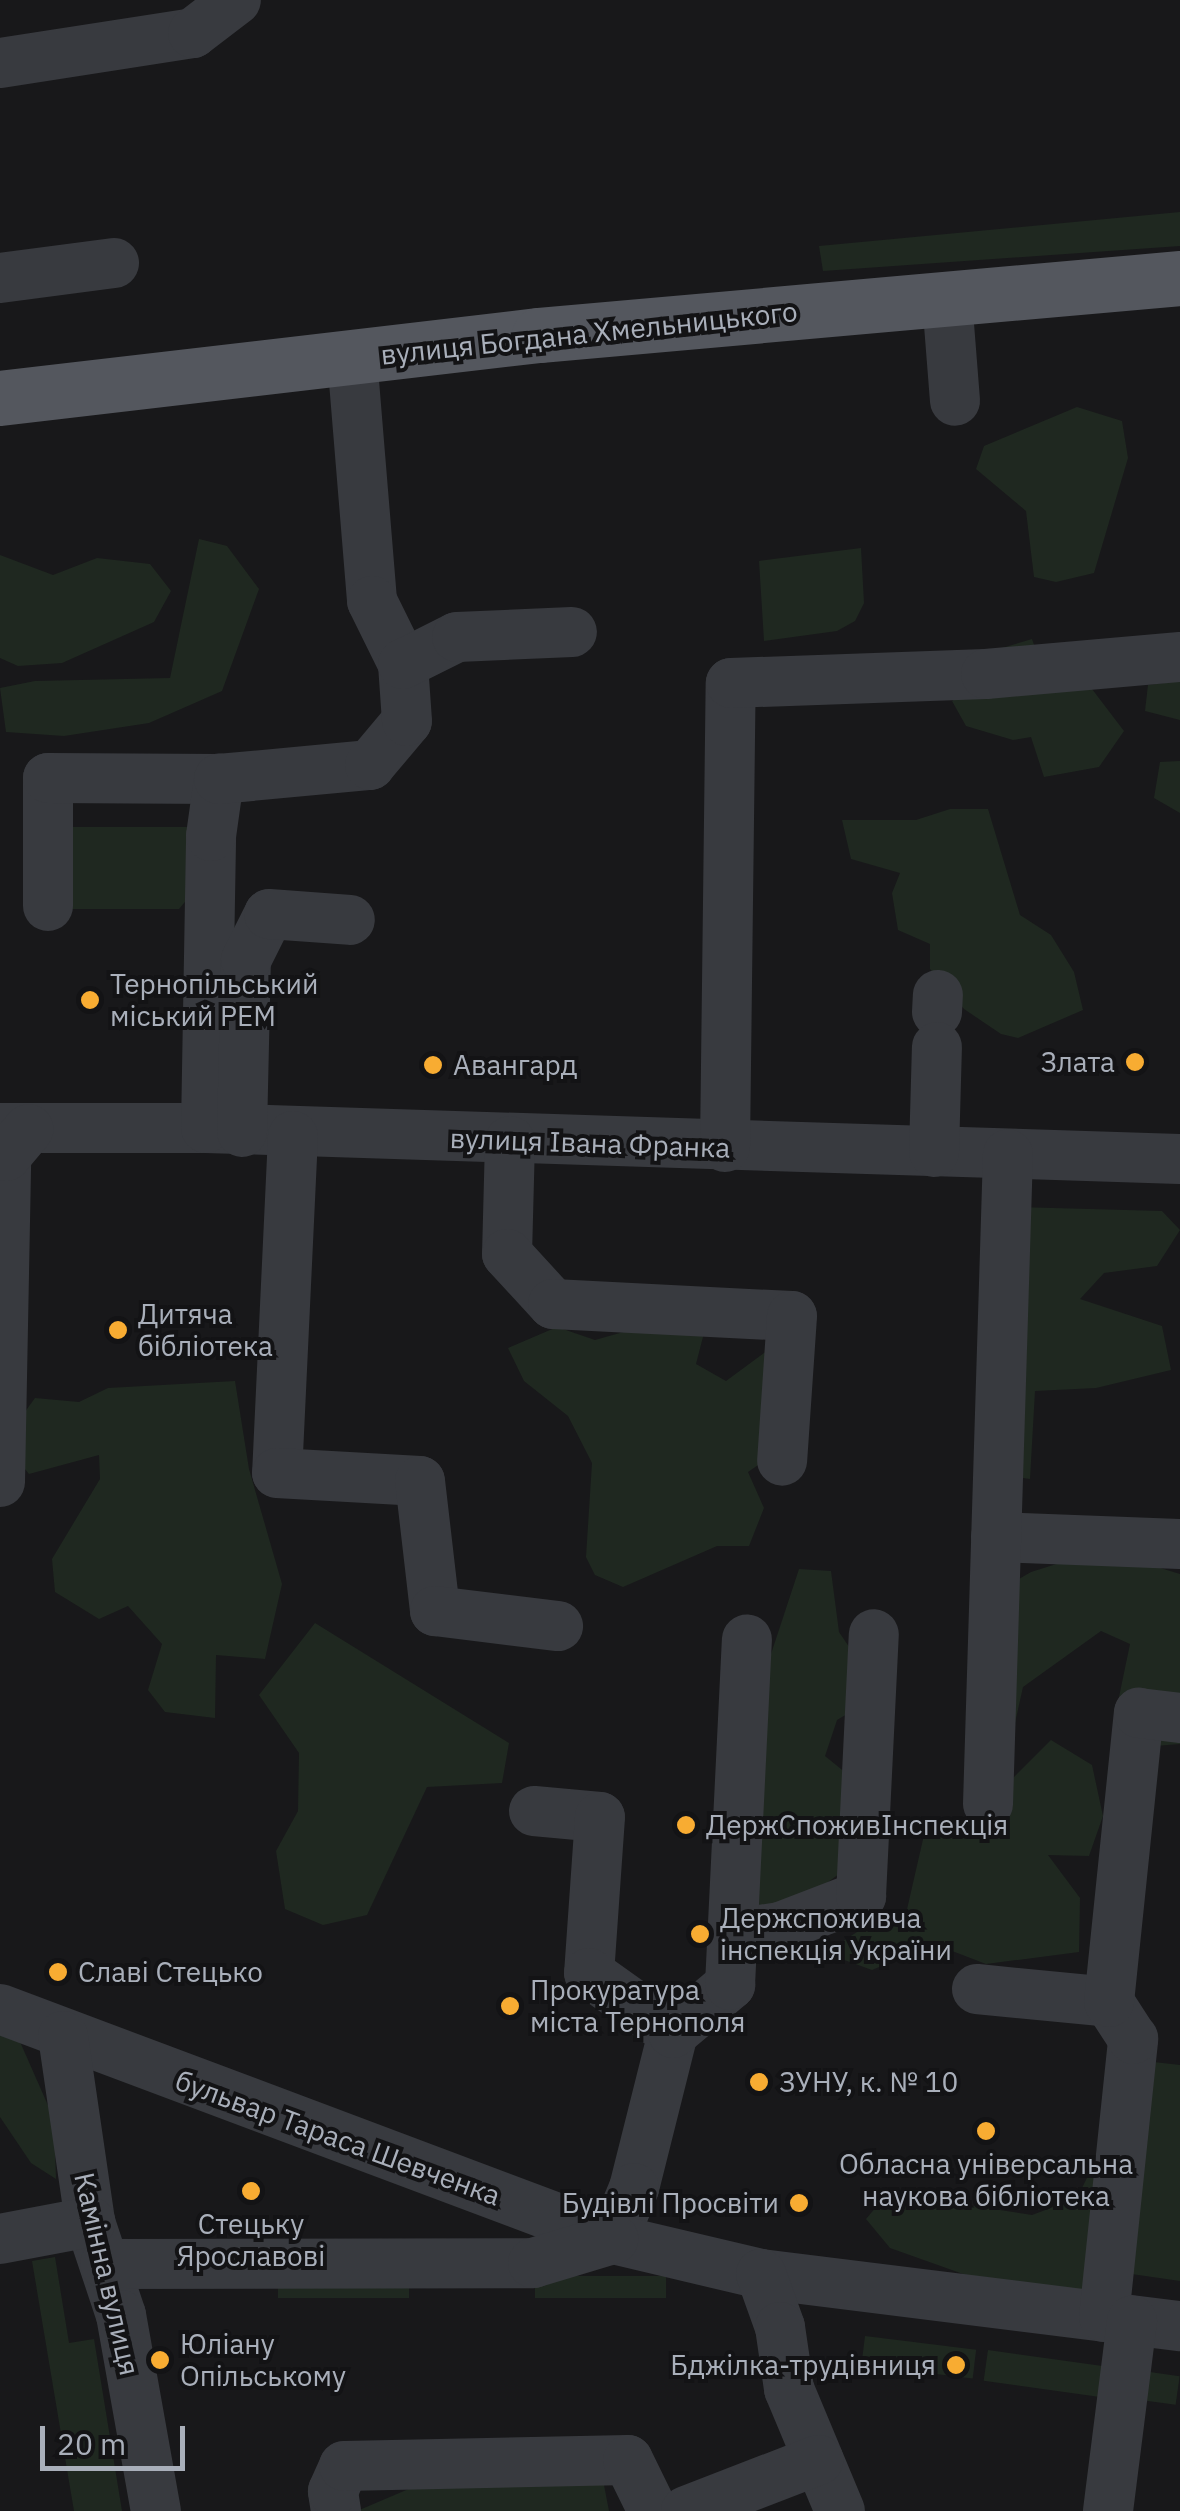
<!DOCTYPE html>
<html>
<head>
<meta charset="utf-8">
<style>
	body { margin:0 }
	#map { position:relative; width:1180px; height:2511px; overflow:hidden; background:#18181a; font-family:"IBM Plex Sans",sans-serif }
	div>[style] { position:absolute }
	.green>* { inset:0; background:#1f2820; transform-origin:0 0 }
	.minor>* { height:50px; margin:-25px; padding:0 25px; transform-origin:25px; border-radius:25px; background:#383a3f }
	.major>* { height:55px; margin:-27.5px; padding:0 27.5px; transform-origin:27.5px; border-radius:27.5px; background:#54575e }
	.dots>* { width:28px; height:28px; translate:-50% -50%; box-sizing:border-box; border:5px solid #131315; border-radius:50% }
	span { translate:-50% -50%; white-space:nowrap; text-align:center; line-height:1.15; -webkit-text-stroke:8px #131315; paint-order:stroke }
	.street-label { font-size:28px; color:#a9afba }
	.poi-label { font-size:28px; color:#a9afba }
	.left { translate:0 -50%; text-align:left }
	.right { translate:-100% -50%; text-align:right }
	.scale { position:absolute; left:40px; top:2426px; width:145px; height:45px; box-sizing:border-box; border:5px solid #a9afba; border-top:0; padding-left:12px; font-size:30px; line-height:35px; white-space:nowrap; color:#a9afba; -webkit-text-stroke:8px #131315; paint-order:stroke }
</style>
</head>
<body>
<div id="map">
	<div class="green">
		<i style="clip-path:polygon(1180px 212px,1180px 246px,823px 271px,819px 246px)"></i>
		<i style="clip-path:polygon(1077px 407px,1122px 421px,1128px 458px,1094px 573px,1056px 582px,1034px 577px,1026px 511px,976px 469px,984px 446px)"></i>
		<i style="clip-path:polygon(199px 539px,227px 546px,259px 589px,222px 691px,149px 723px,64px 736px,6px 732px,0 688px,35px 681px,170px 678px)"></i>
		<i style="clip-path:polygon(861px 548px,864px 603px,855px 621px,837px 631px,764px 641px,759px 561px)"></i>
		<i style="clip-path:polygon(0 555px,53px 575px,97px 558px,150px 564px,171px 591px,154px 622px,62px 663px,18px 666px,0 658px)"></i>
		<i style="clip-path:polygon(1032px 639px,1042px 668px,1092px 689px,1124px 731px,1099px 767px,1044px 777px,1031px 737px,1013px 740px,966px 726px,952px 701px,982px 683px,1002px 648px)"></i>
		<i style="clip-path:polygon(1180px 681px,1180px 720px,1145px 711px,1148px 685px)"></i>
		<i style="clip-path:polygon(1180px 761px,1180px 813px,1154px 798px,1160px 762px)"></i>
		<i style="clip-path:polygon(950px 809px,988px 809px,1020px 915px,1051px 935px,1074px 972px,1083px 1010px,1018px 1038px,1001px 1034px,964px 1009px,930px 969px,930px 944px,898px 930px,892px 893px,900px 873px,851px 859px,842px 820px,916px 820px)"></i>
		<i style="clip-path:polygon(65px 827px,195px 827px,195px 890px,179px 909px,65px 909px)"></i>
		<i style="clip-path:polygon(1016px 1207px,1162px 1211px,1180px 1230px,1157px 1266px,1104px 1273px,1080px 1299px,1162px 1326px,1171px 1370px,1096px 1388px,1035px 1391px,1030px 1479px,1008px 1476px)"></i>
		<i style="clip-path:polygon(557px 1327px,595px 1340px,641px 1327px,704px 1333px,696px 1364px,726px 1381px,768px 1350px,783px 1448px,748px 1472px,764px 1508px,749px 1546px,717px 1546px,623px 1587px,595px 1575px,586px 1557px,592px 1463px,568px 1416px,524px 1381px,508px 1348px)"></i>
		<i style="clip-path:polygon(235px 1381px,249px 1469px,282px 1584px,265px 1659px,216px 1655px,215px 1718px,165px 1712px,148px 1690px,162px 1644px,128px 1606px,99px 1619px,55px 1592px,52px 1559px,100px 1479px,99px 1455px,29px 1474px,3px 1442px,35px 1398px,79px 1402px,108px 1388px)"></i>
		<i style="clip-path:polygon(1101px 1550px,1180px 1574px,1180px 1744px,1155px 1746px,1119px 1697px,1130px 1644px,1101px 1631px,1023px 1687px,1013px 1732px,991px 1595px,1031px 1572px)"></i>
		<i style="clip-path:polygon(799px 1569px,831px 1571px,839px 1632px,881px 1694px,837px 1720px,825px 1756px,857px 1782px,839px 1874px,816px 1891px,797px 1952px,767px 1953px,734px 1862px,771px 1654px)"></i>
		<i style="clip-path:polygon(315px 1623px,509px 1743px,502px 1783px,427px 1787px,367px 1915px,323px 1925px,285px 1909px,276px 1851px,298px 1811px,299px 1753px,259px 1695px)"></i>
		<i style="clip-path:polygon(1051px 1740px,1092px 1765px,1103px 1816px,1089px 1856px,1048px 1855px,1080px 1898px,1079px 1952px,986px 1964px,934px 1944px,872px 1970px,825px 1953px,860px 1930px,905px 1918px,924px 1835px,970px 1831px,1002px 1812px,1011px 1780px)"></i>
		<i style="clip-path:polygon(0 2020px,21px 2044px,54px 2119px,56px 2179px,31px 2163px,0 2117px)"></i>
		<i style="clip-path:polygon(1145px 2061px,1180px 2065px,1180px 2281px,1104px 2270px,1076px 2295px,1039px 2301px,890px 2248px,866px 2219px,888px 2193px,1032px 2215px,1077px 2198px)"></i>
		<i style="clip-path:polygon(55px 2257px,69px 2343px,94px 2339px,122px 2511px,74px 2511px,32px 2261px)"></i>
		<i style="left:409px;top:2276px;width:22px;height:131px;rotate:90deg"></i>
		<i style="left:535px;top:2276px;width:131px;height:22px"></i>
		<i style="left:865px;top:2336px;width:112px;height:29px;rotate:7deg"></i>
		<i style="left:988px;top:2350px;width:121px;height:31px;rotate:8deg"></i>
		<i style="left:1143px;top:2371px;width:37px;height:29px;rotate:8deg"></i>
		<i style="clip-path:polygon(418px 2485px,604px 2485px,609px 2511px,357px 2511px)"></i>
	</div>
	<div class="minor">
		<i style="left:0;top:63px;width:195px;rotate:-8.8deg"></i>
		<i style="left:193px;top:33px;width:54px;rotate:-37.5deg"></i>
		<i style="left:0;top:278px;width:115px;rotate:-7.5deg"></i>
		<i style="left:947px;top:299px;width:102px;rotate:85.5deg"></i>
		<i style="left:352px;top:357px;width:245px;rotate:85.3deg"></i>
		<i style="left:372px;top:601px;width:70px;rotate:63.8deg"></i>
		<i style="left:48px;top:906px;width:128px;rotate:-90deg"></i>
		<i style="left:48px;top:778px;width:171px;rotate:0.3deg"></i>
		<i style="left:937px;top:1012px;width:17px;rotate:-87deg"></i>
		<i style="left:0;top:1128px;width:206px"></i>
		<i style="left:206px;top:1128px;width:974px;rotate:1.82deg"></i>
		<i style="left:206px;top:1128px;width:292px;rotate:-89deg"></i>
		<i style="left:211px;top:836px;width:58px;rotate:-82deg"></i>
		<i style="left:219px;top:779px;width:152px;rotate:-5.3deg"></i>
		<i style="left:370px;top:765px;width:57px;rotate:-49.9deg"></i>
		<i style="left:407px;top:721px;width:57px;rotate:-94deg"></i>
		<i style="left:403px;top:664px;width:60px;rotate:-26.6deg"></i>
		<i style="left:457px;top:637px;width:115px;rotate:-2.5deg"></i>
		<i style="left:242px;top:1132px;width:172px;rotate:-88.7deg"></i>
		<i style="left:246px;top:960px;width:51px;rotate:-63.4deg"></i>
		<i style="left:269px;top:914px;width:81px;rotate:4.2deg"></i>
		<i style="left:293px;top:1136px;width:337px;rotate:92.7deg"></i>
		<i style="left:277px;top:1473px;width:143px;rotate:3.2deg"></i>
		<i style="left:420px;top:1481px;width:131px;rotate:83.4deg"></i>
		<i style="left:435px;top:1611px;width:124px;rotate:7deg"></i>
		<i style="left:510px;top:1141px;width:113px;rotate:91.5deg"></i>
		<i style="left:507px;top:1254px;width:68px;rotate:47.4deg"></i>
		<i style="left:553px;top:1304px;width:239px;rotate:2.9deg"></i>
		<i style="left:792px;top:1316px;width:145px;rotate:93.9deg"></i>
		<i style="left:725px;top:1147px;width:464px;rotate:-89.3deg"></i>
		<i style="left:731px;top:683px;width:255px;rotate:-2deg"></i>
		<i style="left:986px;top:674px;width:195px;rotate:-5deg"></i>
		<i style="left:934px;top:1152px;width:105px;rotate:-88.4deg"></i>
		<i style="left:0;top:1482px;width:326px;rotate:-88.9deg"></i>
		<i style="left:6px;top:1156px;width:35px;rotate:-50deg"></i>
		<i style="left:996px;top:1537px;width:184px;rotate:2.2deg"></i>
		<i style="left:988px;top:1804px;width:650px;rotate:-88.24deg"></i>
		<i style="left:534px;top:1811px;width:66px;rotate:5.2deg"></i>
		<i style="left:600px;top:1817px;width:156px;rotate:94deg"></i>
		<i style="left:589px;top:1973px;width:103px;rotate:35.5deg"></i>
		<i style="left:673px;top:2033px;width:160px;rotate:104.1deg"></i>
		<i style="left:634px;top:2188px;width:55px;rotate:112.4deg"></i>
		<i style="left:734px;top:1934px;width:47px;rotate:-8.7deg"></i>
		<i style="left:780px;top:1927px;width:87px;rotate:-20.9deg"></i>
		<i style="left:861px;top:1896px;width:262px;rotate:-87.2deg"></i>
		<i style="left:977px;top:1989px;width:133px;rotate:5.6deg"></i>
		<i style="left:0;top:2009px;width:655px;rotate:20.57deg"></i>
		<i style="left:613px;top:2239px;width:152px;rotate:13.3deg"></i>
		<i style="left:761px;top:2274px;width:422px;rotate:7.1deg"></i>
		<i style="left:673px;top:2033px;width:75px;rotate:-40.1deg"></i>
		<i style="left:730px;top:1985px;width:346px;rotate:-87.2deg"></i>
		<i style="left:63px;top:2036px;width:188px;rotate:81.7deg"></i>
		<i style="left:90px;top:2222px;width:98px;rotate:71.6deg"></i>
		<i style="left:121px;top:2315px;width:199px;rotate:79.9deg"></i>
		<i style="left:0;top:2239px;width:92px;rotate:-10.7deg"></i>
		<i style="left:105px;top:2264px;width:428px;rotate:-0.1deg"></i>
		<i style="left:533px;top:2263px;width:84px;rotate:-16.7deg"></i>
		<i style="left:761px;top:2274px;width:56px;rotate:70.3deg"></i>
		<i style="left:780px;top:2327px;width:63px;rotate:81.7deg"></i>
		<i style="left:789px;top:2389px;width:132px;rotate:67.3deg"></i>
		<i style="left:1104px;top:2317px;width:280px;rotate:-84deg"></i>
		<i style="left:1133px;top:2039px;width:44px;rotate:-123deg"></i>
		<i style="left:1109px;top:2002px;width:291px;rotate:-84.1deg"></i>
		<i style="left:1139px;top:1713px;width:41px;rotate:7deg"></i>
		<i style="left:336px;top:2511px;width:20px;rotate:-99deg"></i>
		<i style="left:333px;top:2491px;width:27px;rotate:-66deg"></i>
		<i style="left:344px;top:2466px;width:284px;rotate:-1.2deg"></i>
		<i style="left:628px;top:2460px;width:57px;rotate:63.9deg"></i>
		<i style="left:686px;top:2511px;width:142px;rotate:-21.1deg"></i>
		<i style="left:1108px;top:2511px;width:192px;rotate:-82.8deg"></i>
	</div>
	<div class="major">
		<i style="left:0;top:398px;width:543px;rotate:-6.67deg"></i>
		<i style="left:539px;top:335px;width:644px;rotate:-5.08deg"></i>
	</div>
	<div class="dots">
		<i style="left:90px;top:1000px;background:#f8ac32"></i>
		<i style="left:1135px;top:1062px;background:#f8ac32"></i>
		<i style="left:433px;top:1065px;background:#f8ac32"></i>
		<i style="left:118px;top:1330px;background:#f8ac32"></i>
		<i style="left:686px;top:1825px;background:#f8ac32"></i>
		<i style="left:700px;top:1934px;background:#f8ac32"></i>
		<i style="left:58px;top:1972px;background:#f8ac32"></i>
		<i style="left:510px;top:2006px;background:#f8ac32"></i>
		<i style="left:759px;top:2082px;background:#f8ac32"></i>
		<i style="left:986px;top:2131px;background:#f8ac32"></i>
		<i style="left:251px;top:2191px;background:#f8ac32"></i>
		<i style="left:799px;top:2203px;background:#f8ac32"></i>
		<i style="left:160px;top:2360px;background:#f8ac32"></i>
		<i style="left:956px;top:2365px;background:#f8ac32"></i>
	</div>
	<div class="street-label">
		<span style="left:589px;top:333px;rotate:-6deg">вулиця Богдана Хмельницького</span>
		<span style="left:590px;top:1143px;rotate:2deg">вулиця Івана Франка</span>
		<span style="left:338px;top:2138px;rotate:20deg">бульвар Тараса Шевченка</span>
		<span style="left:107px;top:2274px;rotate:77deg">Камінна вулиця</span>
	</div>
	<div class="poi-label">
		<span class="left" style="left:110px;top:1000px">Тернопільський<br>міський РЕМ</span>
		<span class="right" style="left:1115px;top:1062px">Злата</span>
		<span class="left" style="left:453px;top:1065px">Авангард</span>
		<span class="left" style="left:138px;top:1330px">Дитяча<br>бібліотека</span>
		<span class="left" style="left:706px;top:1825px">ДержСпоживІнспекція</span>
		<span class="left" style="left:720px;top:1934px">Держспоживча<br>інспекція України</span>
		<span class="left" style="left:78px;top:1972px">Славі Стецько</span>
		<span class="left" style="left:530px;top:2006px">Прокуратура<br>міста Тернополя</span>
		<span class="left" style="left:779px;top:2082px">ЗУНУ, к. № 10</span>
		<span style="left:986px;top:2180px">Обласна універсальна<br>наукова бібліотека</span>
		<span class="right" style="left:779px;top:2203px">Будівлі Просвіти</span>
		<span style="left:251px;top:2240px">Стецьку<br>Ярославові</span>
		<span class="left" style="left:180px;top:2360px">Юліану<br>Опільському</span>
		<span class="right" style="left:936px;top:2365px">Бджілка-трудівниця</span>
	</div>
	<div class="scale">20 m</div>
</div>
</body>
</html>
